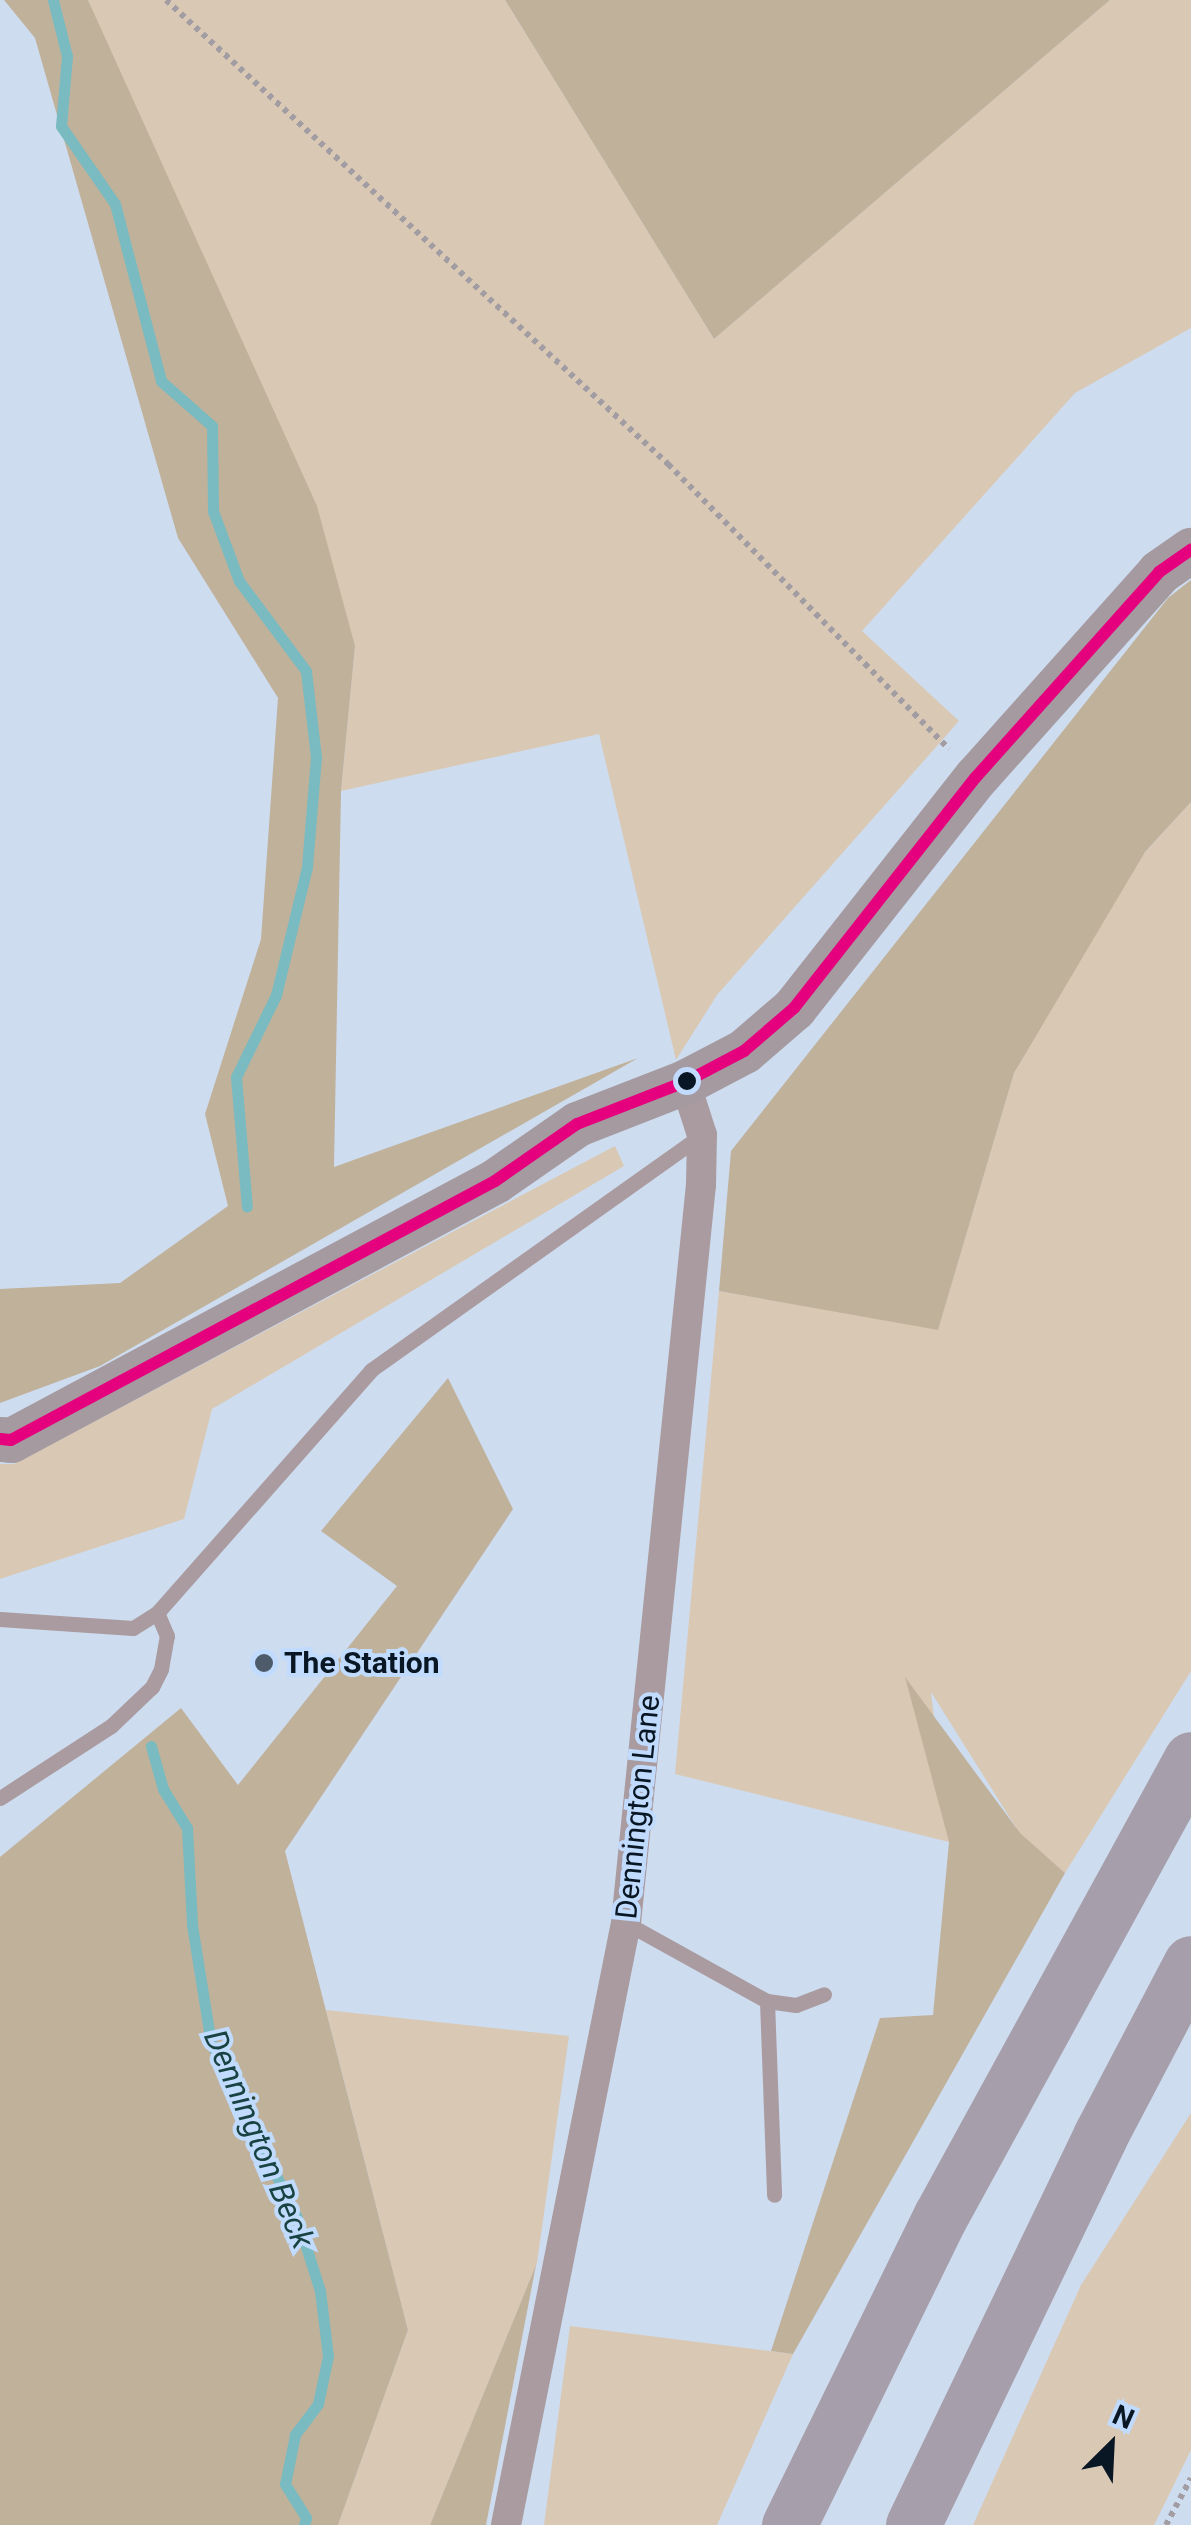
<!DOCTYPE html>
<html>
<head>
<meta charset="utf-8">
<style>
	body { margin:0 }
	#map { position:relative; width:1191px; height:2525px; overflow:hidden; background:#cedcef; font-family:Roboto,sans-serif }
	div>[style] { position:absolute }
	.green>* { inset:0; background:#d9c9b4 }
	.forest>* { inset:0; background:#c0b19b }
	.stream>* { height:11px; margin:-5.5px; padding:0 5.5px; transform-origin:5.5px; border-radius:5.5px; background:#79bbc0 }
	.path>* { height:6px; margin-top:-3px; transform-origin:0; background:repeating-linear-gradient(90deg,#a29ca3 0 5px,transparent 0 10px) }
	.lane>* { height:15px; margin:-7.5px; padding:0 7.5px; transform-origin:7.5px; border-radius:7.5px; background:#a99b9f }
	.street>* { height:30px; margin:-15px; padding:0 15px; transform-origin:15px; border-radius:15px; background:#a99b9f }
	.secondary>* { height:45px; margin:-22.5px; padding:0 22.5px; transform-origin:22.5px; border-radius:22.5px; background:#a59aa0 }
	.highway>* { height:55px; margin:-27.5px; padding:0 27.5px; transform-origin:27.5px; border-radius:27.5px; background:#a69fab }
	.bus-1>* { height:12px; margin:-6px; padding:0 6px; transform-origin:6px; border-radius:6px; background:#e5007d }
	.dots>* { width:28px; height:28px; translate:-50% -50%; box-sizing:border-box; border:5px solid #c0dbfd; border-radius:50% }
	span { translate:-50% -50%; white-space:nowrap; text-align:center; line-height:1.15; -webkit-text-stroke:8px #c0dbfd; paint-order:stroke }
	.poi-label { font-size:30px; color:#091624; font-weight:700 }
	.left { translate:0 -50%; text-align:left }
	.street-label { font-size:30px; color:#091624 }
	.water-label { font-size:32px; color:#194342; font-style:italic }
	.north { position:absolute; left:1061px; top:2395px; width:100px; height:100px; -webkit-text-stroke:8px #c0dbfd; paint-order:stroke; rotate:24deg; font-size:28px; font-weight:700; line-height:40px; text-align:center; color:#091624 }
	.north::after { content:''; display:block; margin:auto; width:35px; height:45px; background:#091624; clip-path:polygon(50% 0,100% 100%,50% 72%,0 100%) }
</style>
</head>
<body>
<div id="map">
	<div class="green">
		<i style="clip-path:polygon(88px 0,505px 0,714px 339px,1110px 0,1191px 0,1191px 328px,1075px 393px,862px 631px,959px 721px,717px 995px,676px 1060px,599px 734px,341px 791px,355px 646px)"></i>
		<i style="clip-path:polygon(1191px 802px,1191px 1671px,1065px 1873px,1020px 1834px,931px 1692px,949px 1842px,675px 1774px,719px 1291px,938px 1329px,1014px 1073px,1137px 861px)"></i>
		<i style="clip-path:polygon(615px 1146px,624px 1166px,212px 1409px,184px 1519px,0 1579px,0 1464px,14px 1464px)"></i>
		<i style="clip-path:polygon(326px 2010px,569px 2036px,537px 2263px,430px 2525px,338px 2525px,408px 2330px)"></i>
		<i style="clip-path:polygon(1191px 2113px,1191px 2450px,1154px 2525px,973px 2525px,1081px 2285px)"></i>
		<i style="clip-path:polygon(570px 2326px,793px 2354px,717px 2525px,544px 2525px)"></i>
	</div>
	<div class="forest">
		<i style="clip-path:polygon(4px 0,88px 0,317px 506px,355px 646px,341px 791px,334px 1167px,638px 1058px,100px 1366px,0 1403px,0 1289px,120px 1283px,228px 1206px,205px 1114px,261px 939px,278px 698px,178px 538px,35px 38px)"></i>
		<i style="clip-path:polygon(505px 0,1110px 0,714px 339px)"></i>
		<i style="clip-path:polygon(1191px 580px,1191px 802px,1145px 852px,1014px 1073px,938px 1330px,719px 1291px,731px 1151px,1168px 598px)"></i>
		<i style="clip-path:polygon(448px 1378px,513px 1509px,285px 1851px,408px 2330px,338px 2525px,0 2525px,0 1857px,181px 1708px,238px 1785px,397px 1586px,321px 1531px)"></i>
		<i style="clip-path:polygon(905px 1677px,1020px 1833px,1065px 1873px,793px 2354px,771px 2351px,880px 2018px,933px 2015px,949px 1842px)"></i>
		<i style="clip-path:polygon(536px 2265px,486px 2525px,430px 2525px)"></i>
	</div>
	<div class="stream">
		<i style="left:53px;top:0;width:58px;rotate:76deg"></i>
		<i style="left:67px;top:56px;width:70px;rotate:94.9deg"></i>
		<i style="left:61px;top:126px;width:95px;rotate:55.3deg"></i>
		<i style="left:115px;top:204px;width:183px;rotate:75.4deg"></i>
		<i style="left:161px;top:381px;width:68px;rotate:41.4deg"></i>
		<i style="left:212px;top:426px;width:85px;rotate:89.3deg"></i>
		<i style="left:213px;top:511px;width:75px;rotate:69.6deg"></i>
		<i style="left:239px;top:581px;width:112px;rotate:53.3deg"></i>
		<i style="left:306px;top:671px;width:87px;rotate:83.4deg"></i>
		<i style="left:316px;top:757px;width:110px;rotate:94.7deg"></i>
		<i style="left:307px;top:867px;width:132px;rotate:103.6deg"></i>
		<i style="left:276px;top:995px;width:91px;rotate:116deg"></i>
		<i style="left:236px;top:1077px;width:130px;rotate:85.2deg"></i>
		<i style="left:151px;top:1746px;width:45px;rotate:74.4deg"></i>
		<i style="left:163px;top:1789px;width:46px;rotate:58.4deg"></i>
		<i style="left:187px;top:1828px;width:97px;rotate:87deg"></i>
		<i style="left:192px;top:1925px;width:120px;rotate:80.9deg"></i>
		<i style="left:211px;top:2043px;width:195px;rotate:63.8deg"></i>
		<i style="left:297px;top:2218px;width:77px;rotate:72.5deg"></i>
		<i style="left:320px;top:2291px;width:65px;rotate:83deg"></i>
		<i style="left:328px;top:2356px;width:49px;rotate:101.8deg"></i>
		<i style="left:318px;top:2404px;width:39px;rotate:127deg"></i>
		<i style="left:295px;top:2435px;width:50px;rotate:101.5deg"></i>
		<i style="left:285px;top:2484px;width:40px;rotate:58deg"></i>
		<i style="left:306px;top:2518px;width:7px;rotate:106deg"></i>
	</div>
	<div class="path">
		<i style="left:166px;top:0;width:684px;rotate:42.75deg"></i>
		<i style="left:668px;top:464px;width:400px;rotate:45.4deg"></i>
		<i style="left:1166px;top:2525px;width:53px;rotate:-62deg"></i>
	</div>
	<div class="lane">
		<i style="left:0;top:1619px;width:133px;rotate:3.9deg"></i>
		<i style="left:133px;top:1628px;width:28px;rotate:-32deg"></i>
		<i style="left:157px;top:1613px;width:324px;rotate:-48.6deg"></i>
		<i style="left:371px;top:1370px;width:406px;rotate:-35.4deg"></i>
		<i style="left:0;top:1798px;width:132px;rotate:-33deg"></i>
		<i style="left:111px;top:1726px;width:57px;rotate:-43.6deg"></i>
		<i style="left:152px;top:1687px;width:20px;rotate:-63deg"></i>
		<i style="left:161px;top:1669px;width:34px;rotate:-80deg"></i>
		<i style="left:167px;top:1636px;width:25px;rotate:-113deg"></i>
		<i style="left:626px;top:1923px;width:161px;rotate:29deg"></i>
		<i style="left:767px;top:2001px;width:29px;rotate:8deg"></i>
		<i style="left:796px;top:2005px;width:30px;rotate:-21deg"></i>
		<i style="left:767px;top:2001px;width:194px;rotate:87.9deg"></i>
	</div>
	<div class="street">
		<i style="left:506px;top:2525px;width:614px;rotate:-78.73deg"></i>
		<i style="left:626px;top:1923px;width:742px;rotate:-84.2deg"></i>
		<i style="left:701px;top:1185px;width:50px;rotate:-88.9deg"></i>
		<i style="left:702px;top:1135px;width:56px;rotate:-107.8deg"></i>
	</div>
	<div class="secondary">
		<i style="left:0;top:1439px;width:11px;rotate:5deg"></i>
		<i style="left:11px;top:1440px;width:549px;rotate:-28.15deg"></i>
		<i style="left:495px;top:1181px;width:100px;rotate:-34.8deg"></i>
		<i style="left:577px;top:1124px;width:116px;rotate:-21.3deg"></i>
		<i style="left:685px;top:1082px;width:67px;rotate:-27.7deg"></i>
		<i style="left:744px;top:1051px;width:66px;rotate:-40.7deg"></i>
		<i style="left:794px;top:1008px;width:294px;rotate:-51.8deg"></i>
		<i style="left:976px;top:777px;width:275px;rotate:-48.2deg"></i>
		<i style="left:1159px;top:572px;width:39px;rotate:-35deg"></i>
	</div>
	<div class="highway">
		<i style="left:789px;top:2525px;width:343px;rotate:-63.9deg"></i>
		<i style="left:940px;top:2217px;width:522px;rotate:-61.28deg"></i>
		<i style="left:913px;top:2525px;width:432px;rotate:-64.3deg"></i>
		<i style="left:1100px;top:2136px;width:195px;rotate:-62.3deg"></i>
	</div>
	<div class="bus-1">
		<i style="left:0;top:1439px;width:11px;rotate:5deg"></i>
		<i style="left:11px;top:1440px;width:549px;rotate:-28.15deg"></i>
		<i style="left:495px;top:1181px;width:100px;rotate:-34.8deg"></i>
		<i style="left:577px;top:1124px;width:116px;rotate:-21.3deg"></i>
		<i style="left:685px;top:1082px;width:67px;rotate:-27.7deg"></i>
		<i style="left:744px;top:1051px;width:66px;rotate:-40.7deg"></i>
		<i style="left:794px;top:1008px;width:294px;rotate:-51.8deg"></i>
		<i style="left:976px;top:777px;width:275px;rotate:-48.2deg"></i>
		<i style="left:1159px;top:572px;width:39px;rotate:-35deg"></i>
	</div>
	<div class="dots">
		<i style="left:687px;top:1081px;background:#091624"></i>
		<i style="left:264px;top:1663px;background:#4e5b6b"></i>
	</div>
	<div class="poi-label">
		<span class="left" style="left:284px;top:1663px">The Station</span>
	</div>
	<div class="street-label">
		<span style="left:638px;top:1807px;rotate:-84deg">Dennington Lane</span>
	</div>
	<div class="water-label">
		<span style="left:259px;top:2139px;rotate:67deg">Dennington Beck</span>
	</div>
	<div class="north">N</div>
</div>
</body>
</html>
